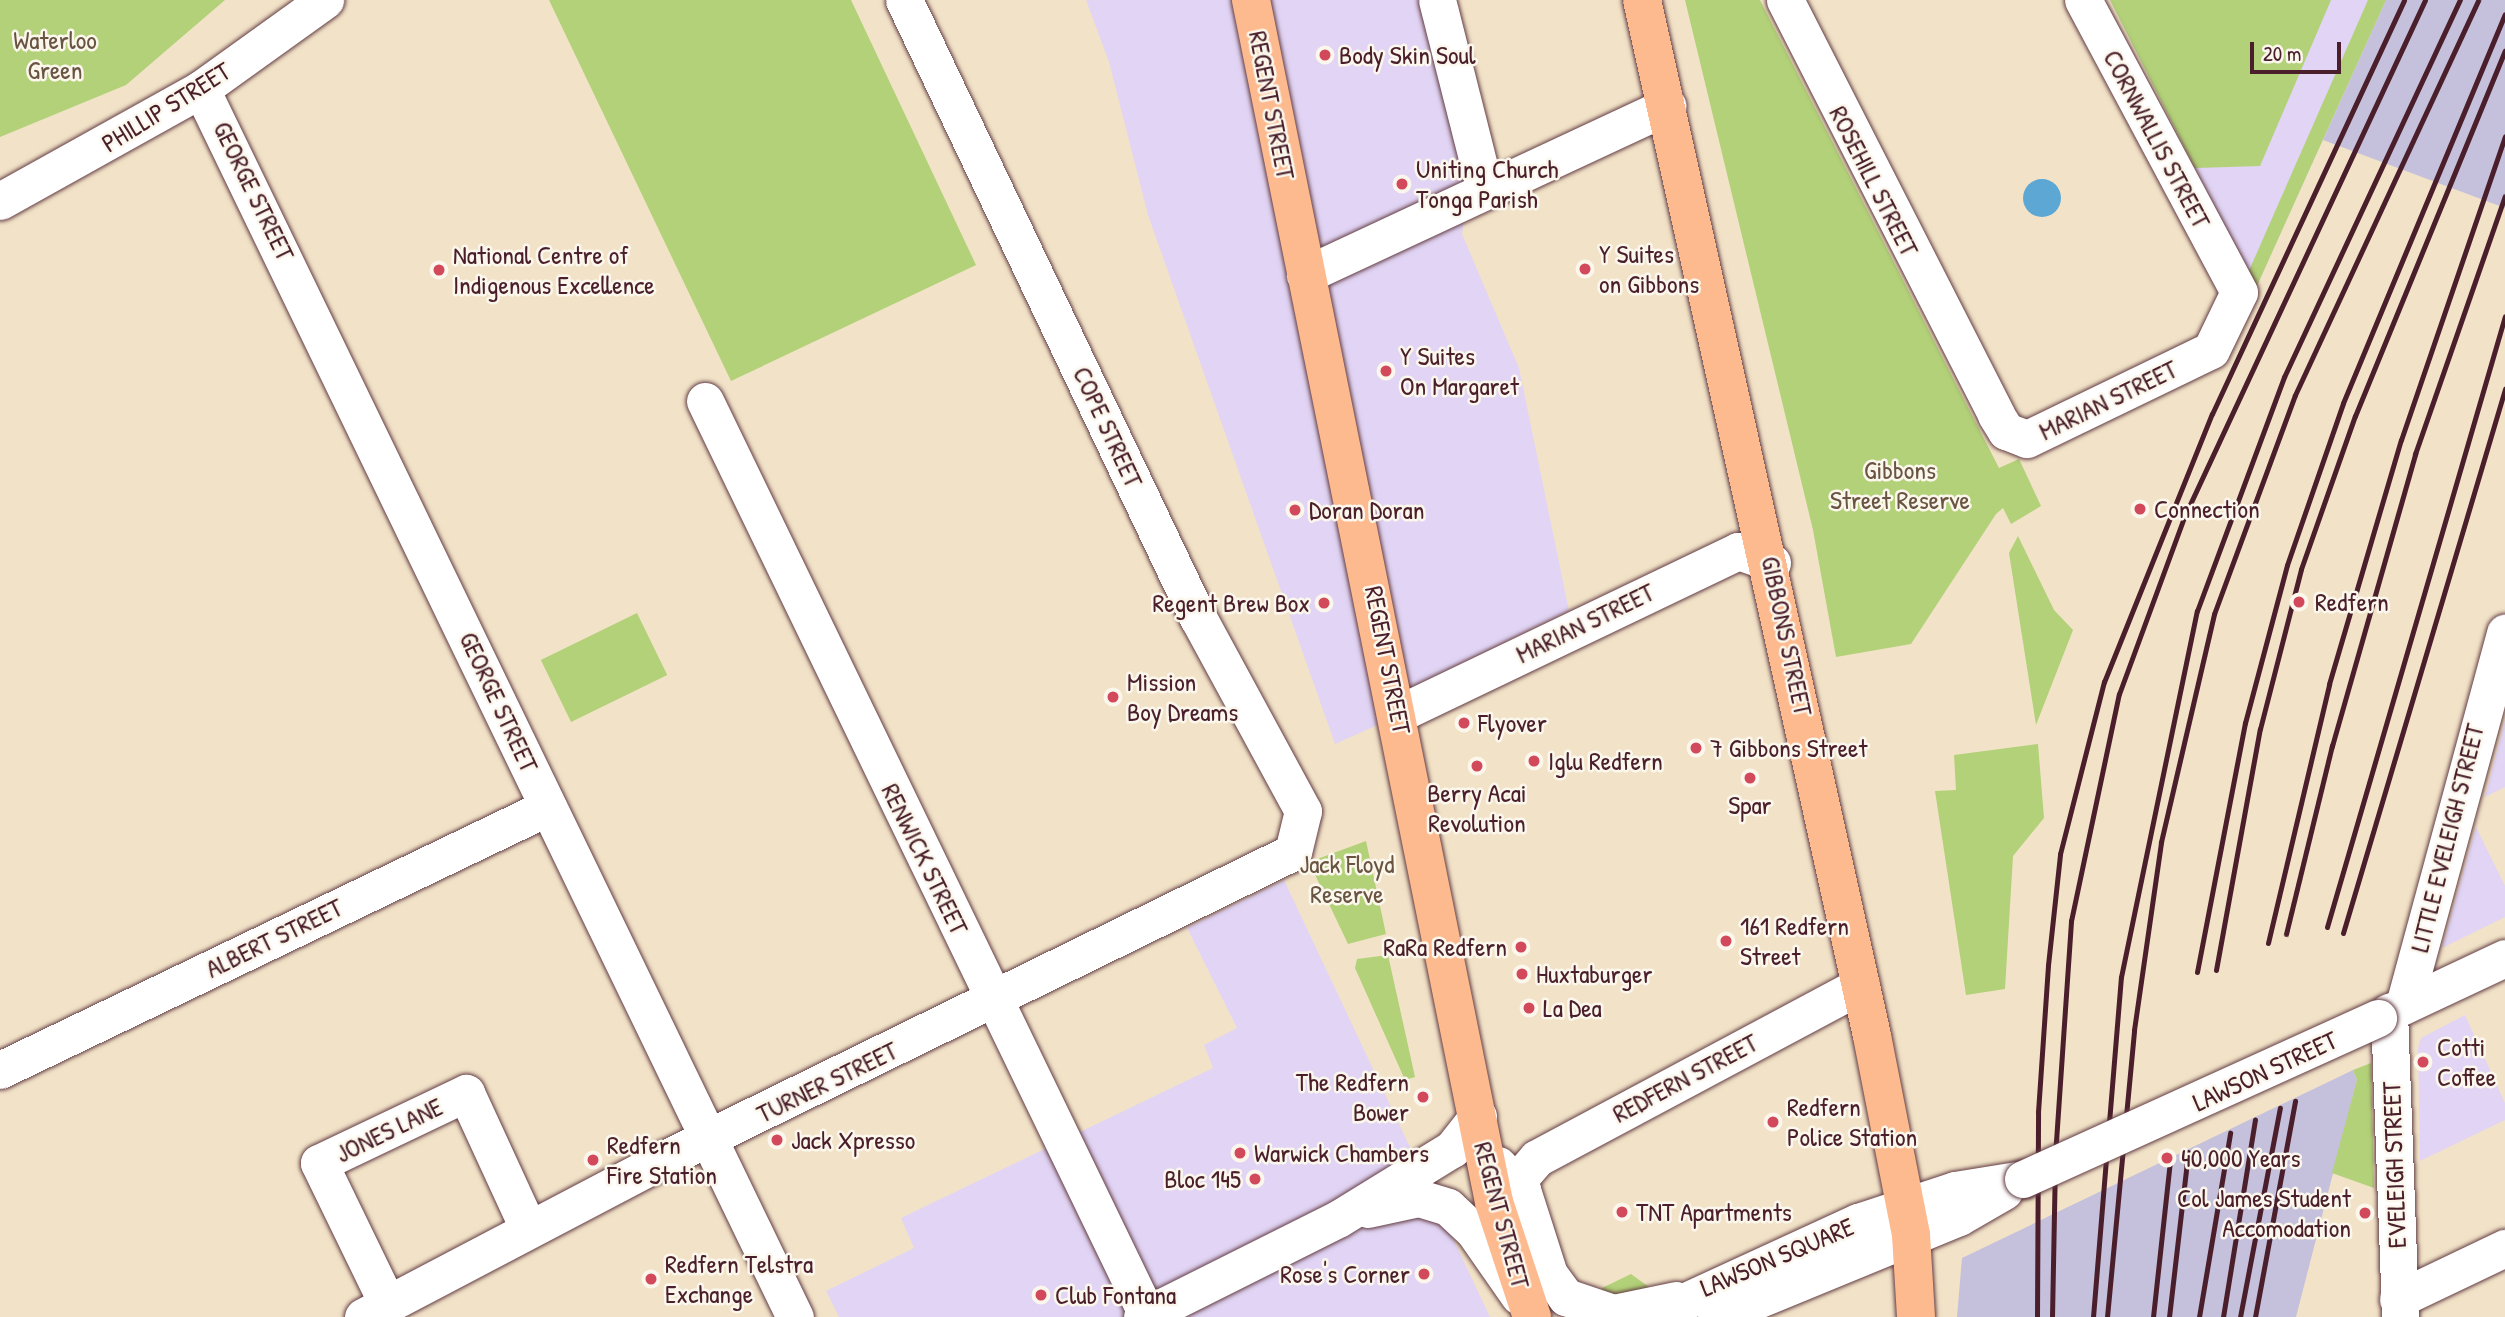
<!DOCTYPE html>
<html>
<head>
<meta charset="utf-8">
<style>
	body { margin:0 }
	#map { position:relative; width:2505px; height:1317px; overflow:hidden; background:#f2e3c8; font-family:"Patrick Hand",sans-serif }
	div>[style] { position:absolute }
	.built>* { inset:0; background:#e1d4f4 }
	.industrial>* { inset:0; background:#c5c0db }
	.green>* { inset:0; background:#b2d178; transform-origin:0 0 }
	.water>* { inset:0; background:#5da7d5 }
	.round { border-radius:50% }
	.roads { filter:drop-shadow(0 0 2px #633c43) drop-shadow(0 0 2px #633c43) }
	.minor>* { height:37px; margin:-18.5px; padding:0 18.5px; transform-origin:18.5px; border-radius:18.5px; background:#fff }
	.major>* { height:38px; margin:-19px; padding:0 19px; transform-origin:19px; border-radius:19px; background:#fcba8e }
	.rail>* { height:5px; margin:-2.5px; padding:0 2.5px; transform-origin:2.5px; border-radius:2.5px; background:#4a1f2b }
	.bridges { filter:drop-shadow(0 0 2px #633c43) drop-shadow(0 0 2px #633c43) }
	.minor-bridge>* { height:37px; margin:-18.5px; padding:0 18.5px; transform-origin:18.5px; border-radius:18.5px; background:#fff }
	.dots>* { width:19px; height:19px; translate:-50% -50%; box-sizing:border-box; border:4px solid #fbf7ec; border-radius:50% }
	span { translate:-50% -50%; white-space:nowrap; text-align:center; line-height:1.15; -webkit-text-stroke:5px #fbf7ec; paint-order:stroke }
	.park-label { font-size:26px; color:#695442 }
	.poi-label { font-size:26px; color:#4a1f2b }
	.left { translate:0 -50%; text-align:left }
	.right { translate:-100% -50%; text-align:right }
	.street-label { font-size:26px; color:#4a1f2b }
	.scale { position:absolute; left:2250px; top:42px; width:91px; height:32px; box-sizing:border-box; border:4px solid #4a1f2b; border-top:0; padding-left:9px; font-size:21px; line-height:24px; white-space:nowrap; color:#4a1f2b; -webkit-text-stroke:5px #fbf7ec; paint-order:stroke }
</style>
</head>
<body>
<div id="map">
	<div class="built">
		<i style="clip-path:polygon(1086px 0,1429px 0,1470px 182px,1462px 234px,1519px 368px,1569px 611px,1429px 679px,1409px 711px,1335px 744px,1148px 215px,1109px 62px)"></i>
		<i style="clip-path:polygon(2110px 0,2386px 0,2256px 288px,2195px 168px)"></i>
		<i style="clip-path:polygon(2505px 721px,2505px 787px,2485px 797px)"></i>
		<i style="clip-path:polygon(2476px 827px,2505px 886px,2505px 917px,2442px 948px)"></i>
		<i style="clip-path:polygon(1284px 880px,1490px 1317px,839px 1317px,826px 1291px,914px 1248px,901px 1218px,1213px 1068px,1204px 1045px,1237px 1028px,1187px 928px)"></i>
		<i style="clip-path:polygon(2465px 1015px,2505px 1103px,2505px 1120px,2420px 1161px,2418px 1048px,2421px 1038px)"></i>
	</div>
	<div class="industrial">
		<i style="clip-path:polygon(2386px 0,2505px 0,2505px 208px,2323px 140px)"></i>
		<i style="clip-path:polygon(2353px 1070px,2357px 1080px,2296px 1317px,1957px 1317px,1962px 1258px)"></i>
	</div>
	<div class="green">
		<i style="clip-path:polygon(0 0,225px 0,126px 85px,0 137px)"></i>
		<i style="clip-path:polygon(549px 0,851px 0,976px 265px,731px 381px)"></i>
		<i style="clip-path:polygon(1685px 0,1760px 0,1999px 468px,2019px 459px,2041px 506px,2011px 524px,2003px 508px,1996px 514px,1911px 644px,1836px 657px,1813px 530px)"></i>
		<i style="clip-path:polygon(2110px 0,2331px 0,2260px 166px,2195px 168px)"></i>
		<i style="clip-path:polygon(2368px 0,2386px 0,2256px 288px,2248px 273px)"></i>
		<i style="clip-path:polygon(2018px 536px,2054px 610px,2073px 630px,2036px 725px,2009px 553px)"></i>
		<i style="left:637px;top:613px;width:69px;height:107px;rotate:64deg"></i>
		<i style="clip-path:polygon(2038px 744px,2044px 818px,2013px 856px,2005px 989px,1966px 995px,1935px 791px,1956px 790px,1954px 755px)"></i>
		<i style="clip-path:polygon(1366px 841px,1386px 934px,1348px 944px,1309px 862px)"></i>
		<i style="clip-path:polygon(1388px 955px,1415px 1077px,1405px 1080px,1355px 968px,1357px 959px)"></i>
		<i style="clip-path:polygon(2371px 1063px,2374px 1188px,2332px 1173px,2357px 1080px,2353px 1070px)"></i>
		<i style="clip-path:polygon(1631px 1274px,1649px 1287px,1601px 1298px,1602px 1288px)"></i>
	</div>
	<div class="water">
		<i class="round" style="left:2023px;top:179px;width:38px;height:38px"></i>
	</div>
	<div class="roads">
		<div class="minor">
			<i style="left:1437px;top:0;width:196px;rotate:75.8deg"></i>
			<i style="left:1785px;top:0;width:466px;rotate:63deg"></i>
			<i style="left:1996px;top:415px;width:19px;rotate:58deg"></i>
			<i style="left:2006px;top:431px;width:22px;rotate:21deg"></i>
			<i style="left:2027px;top:439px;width:204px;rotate:-25.8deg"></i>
			<i style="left:2211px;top:350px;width:64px;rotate:-64.2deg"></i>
			<i style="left:2239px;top:292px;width:331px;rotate:-118.1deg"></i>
			<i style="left:201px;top:89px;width:1364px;rotate:64.19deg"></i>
			<i style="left:0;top:201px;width:230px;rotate:-29.1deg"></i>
			<i style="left:201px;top:89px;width:153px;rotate:-35.7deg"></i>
			<i style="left:1305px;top:275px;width:400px;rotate:-25deg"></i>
			<i style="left:705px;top:401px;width:1017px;rotate:64.19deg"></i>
			<i style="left:1400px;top:713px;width:375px;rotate:-25.6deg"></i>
			<i style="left:1738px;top:551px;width:36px;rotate:19deg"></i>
			<i style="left:2404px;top:1005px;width:386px;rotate:-74.8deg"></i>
			<i style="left:2389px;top:1012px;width:305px;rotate:87.9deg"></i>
			<i style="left:2388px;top:1013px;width:129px;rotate:-25.2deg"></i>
			<i style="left:0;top:1070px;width:608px;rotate:-25.64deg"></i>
			<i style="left:1498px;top:1165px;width:35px;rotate:46deg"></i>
			<i style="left:1522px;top:1190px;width:88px;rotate:72.2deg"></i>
			<i style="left:1549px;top:1274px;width:29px;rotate:54deg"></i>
			<i style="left:1566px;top:1297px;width:50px;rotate:18.8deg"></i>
			<i style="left:1613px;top:1313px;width:64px;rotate:-11.7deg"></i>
			<i style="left:1517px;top:1181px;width:30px;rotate:-49deg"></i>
			<i style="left:1537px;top:1158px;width:367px;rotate:-28.1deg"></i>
			<i style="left:1368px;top:1209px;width:52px;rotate:-12.2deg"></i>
			<i style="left:1419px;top:1198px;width:30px;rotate:17deg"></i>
			<i style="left:1448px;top:1207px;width:34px;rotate:43deg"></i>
			<i style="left:1473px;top:1230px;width:80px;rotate:55.1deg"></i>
			<i style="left:2398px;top:1299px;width:119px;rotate:-25.5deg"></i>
			<i style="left:388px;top:1305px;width:158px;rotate:-115.9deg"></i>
			<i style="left:319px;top:1163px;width:163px;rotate:-25.5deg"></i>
			<i style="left:466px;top:1093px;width:149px;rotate:65.3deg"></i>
			<i style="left:363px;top:1317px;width:327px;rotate:-27.7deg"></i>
			<i style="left:652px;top:1165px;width:713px;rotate:-26.03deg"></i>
			<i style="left:1293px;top:852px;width:42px;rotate:-76.3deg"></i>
			<i style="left:1303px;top:811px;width:220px;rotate:-118.5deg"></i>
			<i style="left:1198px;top:618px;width:684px;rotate:-115.44deg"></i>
			<i style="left:1142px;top:1317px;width:219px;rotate:-26.6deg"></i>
			<i style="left:1338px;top:1219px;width:134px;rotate:-31.6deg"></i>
			<i style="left:1452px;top:1149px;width:42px;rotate:-51.8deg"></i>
			<i style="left:1651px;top:1317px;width:228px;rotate:-24.7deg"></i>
			<i style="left:1858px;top:1222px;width:102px;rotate:-18.3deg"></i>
			<i style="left:1955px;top:1190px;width:69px;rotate:-9.2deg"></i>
			<i style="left:1716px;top:1317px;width:263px;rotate:-22.4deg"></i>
			<i style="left:1959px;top:1217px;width:52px;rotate:-30deg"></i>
		</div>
		<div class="major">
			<i style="left:1251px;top:0;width:1226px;rotate:78.57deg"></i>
			<i style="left:1494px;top:1202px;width:121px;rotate:71.7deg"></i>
			<i style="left:1642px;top:0;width:1061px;rotate:77.48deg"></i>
			<i style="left:1872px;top:1036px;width:203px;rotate:78.9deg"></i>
			<i style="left:1911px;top:1235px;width:82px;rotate:86.5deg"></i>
		</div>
	</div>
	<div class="rail">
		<i style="left:2327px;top:927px;width:636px;rotate:-73.76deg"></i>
		<i style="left:2343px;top:933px;width:568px;rotate:-73.42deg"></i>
		<i style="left:2286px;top:934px;width:194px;rotate:-76.3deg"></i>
		<i style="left:2332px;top:746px;width:304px;rotate:-74.1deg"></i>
		<i style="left:2415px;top:454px;width:273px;rotate:-70.8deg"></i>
		<i style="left:2268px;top:943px;width:266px;rotate:-76.7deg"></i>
		<i style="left:2329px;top:684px;width:254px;rotate:-73.6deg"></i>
		<i style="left:2401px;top:440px;width:321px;rotate:-71.1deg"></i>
		<i style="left:2216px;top:970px;width:245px;rotate:-79.7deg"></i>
		<i style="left:2260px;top:729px;width:165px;rotate:-75.6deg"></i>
		<i style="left:2301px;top:569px;width:162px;rotate:-70.6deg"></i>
		<i style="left:2355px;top:416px;width:395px;rotate:-67.7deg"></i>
		<i style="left:2197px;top:972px;width:254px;rotate:-79.1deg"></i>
		<i style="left:2245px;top:723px;width:163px;rotate:-75.1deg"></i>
		<i style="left:2287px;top:565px;width:171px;rotate:-70.9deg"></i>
		<i style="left:2343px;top:403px;width:421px;rotate:-67.4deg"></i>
		<i style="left:2037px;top:1317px;width:205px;rotate:-89.7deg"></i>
		<i style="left:2038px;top:1112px;width:147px;rotate:-86.1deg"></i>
		<i style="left:2048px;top:965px;width:112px;rotate:-83.8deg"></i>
		<i style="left:2060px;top:854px;width:178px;rotate:-75.7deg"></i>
		<i style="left:2104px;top:682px;width:289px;rotate:-68.1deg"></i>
		<i style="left:2212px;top:414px;width:456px;rotate:-65.1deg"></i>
		<i style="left:2052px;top:1317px;width:161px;rotate:-88.9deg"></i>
		<i style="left:2055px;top:1156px;width:236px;rotate:-86.1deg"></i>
		<i style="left:2071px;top:921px;width:232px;rotate:-78.1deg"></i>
		<i style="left:2119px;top:694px;width:191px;rotate:-69.8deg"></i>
		<i style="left:2185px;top:515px;width:568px;rotate:-65.01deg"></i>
		<i style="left:2093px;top:1317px;width:341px;rotate:-85.3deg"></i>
		<i style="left:2121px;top:977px;width:374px;rotate:-78.3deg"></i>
		<i style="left:2197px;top:611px;width:250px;rotate:-69.6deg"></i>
		<i style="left:2284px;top:377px;width:416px;rotate:-65deg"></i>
		<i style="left:2107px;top:1317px;width:288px;rotate:-84.6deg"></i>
		<i style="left:2134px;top:1030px;width:190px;rotate:-81.8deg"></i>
		<i style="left:2161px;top:842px;width:234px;rotate:-76.9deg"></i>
		<i style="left:2214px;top:614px;width:233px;rotate:-69.7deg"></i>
		<i style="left:2295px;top:395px;width:435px;rotate:-65.1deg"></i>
		<i style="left:2153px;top:1317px;width:158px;rotate:-83.8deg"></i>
		<i style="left:2169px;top:1317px;width:166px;rotate:-83.4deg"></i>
		<i style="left:2199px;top:1317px;width:187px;rotate:-80.4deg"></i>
		<i style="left:2223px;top:1317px;width:200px;rotate:-80.8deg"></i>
		<i style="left:2240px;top:1317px;width:213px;rotate:-79.2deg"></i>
		<i style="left:2255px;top:1317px;width:220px;rotate:-79.5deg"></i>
	</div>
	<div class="bridges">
		<div class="minor-bridge">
			<i style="left:2023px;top:1179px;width:390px;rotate:-24.4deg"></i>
		</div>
	</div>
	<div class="dots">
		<i style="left:1325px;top:55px;background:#d1495b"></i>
		<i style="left:1402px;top:184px;background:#d1495b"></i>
		<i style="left:1585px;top:269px;background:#d1495b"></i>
		<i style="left:439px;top:270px;background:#d1495b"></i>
		<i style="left:1386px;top:371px;background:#d1495b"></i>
		<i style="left:2140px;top:509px;background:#d1495b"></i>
		<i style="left:1295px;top:510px;background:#d1495b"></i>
		<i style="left:2299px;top:602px;background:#d1495b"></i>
		<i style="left:1324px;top:603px;background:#d1495b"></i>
		<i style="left:1113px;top:697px;background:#d1495b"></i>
		<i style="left:1464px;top:723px;background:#d1495b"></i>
		<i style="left:1696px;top:748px;background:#d1495b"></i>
		<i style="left:1534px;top:761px;background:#d1495b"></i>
		<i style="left:1477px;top:766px;background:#d1495b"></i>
		<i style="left:1750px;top:778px;background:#d1495b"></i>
		<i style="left:1726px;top:941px;background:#d1495b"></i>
		<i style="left:1521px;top:947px;background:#d1495b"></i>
		<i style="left:1522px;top:974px;background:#d1495b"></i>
		<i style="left:1529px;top:1008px;background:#d1495b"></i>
		<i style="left:2423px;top:1062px;background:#d1495b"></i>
		<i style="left:1423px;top:1097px;background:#d1495b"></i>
		<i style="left:1773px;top:1122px;background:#d1495b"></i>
		<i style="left:777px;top:1140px;background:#d1495b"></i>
		<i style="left:1240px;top:1153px;background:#d1495b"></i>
		<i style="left:2167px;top:1158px;background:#d1495b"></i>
		<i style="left:593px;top:1160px;background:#d1495b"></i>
		<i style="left:1255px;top:1179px;background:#d1495b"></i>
		<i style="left:1622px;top:1212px;background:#d1495b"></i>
		<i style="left:2365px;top:1213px;background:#d1495b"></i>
		<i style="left:1424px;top:1274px;background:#d1495b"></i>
		<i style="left:651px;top:1279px;background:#d1495b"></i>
		<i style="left:1041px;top:1295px;background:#d1495b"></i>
	</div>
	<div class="park-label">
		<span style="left:55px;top:55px">Waterloo<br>Green</span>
		<span style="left:1900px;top:485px">Gibbons<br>Street Reserve</span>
		<span style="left:1347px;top:879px">Jack Floyd<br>Reserve</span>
	</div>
	<div class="poi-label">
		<span class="left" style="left:1339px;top:55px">Body Skin Soul</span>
		<span class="left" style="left:1416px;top:184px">Uniting Church<br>Tonga Parish</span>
		<span class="left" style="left:1599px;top:269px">Y Suites<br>on Gibbons</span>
		<span class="left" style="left:453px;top:270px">National Centre of<br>Indigenous Excellence</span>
		<span class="left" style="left:1400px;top:371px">Y Suites<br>On Margaret</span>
		<span class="left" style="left:2154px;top:509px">Connection</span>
		<span class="left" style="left:1309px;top:510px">Doran Doran</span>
		<span class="left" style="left:2315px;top:602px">Redfern</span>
		<span class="right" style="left:1310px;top:603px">Regent Brew Box</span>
		<span class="left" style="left:1127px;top:697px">Mission<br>Boy Dreams</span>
		<span class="left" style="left:1478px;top:723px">Flyover</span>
		<span class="left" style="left:1710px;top:748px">7 Gibbons Street</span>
		<span class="left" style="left:1548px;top:761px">Iglu Redfern</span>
		<span style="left:1477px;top:808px">Berry Acai<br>Revolution</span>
		<span style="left:1750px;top:805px">Spar</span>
		<span class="left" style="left:1740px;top:941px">161 Redfern<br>Street</span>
		<span class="right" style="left:1507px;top:947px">RaRa Redfern</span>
		<span class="left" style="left:1536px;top:974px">Huxtaburger</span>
		<span class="left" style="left:1543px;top:1008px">La Dea</span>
		<span class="left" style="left:2437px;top:1062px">Cotti<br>Coffee</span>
		<span class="right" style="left:1409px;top:1097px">The Redfern<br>Bower</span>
		<span class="left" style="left:1787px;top:1122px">Redfern<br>Police Station</span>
		<span class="left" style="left:791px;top:1140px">Jack Xpresso</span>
		<span class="left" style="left:607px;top:1160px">Redfern<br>Fire Station</span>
		<span class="left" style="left:1254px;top:1153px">Warwick Chambers</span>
		<span class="left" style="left:2181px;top:1158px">40,000 Years</span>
		<span class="right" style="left:1241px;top:1179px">Bloc 145</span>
		<span class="right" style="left:2351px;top:1213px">Col James Student<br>Accomodation</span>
		<span class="left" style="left:1636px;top:1212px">TNT Apartments</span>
		<span class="left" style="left:665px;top:1279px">Redfern Telstra<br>Exchange</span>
		<span class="right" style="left:1410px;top:1274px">Rose's Corner</span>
		<span class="left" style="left:1055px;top:1295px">Club Fontana</span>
	</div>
	<div class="street-label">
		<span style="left:1272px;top:105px;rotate:79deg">REGENT STREET</span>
		<span style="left:166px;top:107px;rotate:-32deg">PHILLIP STREET</span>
		<span style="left:2157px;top:139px;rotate:62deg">CORNWALLIS STREET</span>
		<span style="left:1874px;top:181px;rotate:63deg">ROSEHILL STREET</span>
		<span style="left:254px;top:191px;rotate:64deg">GEORGE STREET</span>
		<span style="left:2108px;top:400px;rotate:-26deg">MARIAN STREET</span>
		<span style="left:1108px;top:427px;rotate:65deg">COPE STREET</span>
		<span style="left:1585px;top:623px;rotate:-26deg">MARIAN STREET</span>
		<span style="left:1787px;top:636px;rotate:78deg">GIBBONS STREET</span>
		<span style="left:1388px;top:660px;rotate:79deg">REGENT STREET</span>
		<span style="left:499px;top:702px;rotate:65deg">GEORGE STREET</span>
		<span style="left:2447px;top:838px;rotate:-76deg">LITTLE EVELEIGH STREET</span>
		<span style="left:925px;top:859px;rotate:64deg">RENWICK STREET</span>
		<span style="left:274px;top:938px;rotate:-26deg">ALBERT STREET</span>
		<span style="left:2265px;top:1071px;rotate:-25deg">LAWSON STREET</span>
		<span style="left:1685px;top:1078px;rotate:-28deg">REDFERN STREET</span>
		<span style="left:827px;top:1082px;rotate:-26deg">TURNER STREET</span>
		<span style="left:389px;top:1130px;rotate:-26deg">JONES LANE</span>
		<span style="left:2394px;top:1165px;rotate:-92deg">EVELEIGH STREET</span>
		<span style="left:1502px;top:1215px;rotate:75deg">REGENT STREET</span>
		<span style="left:1777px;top:1257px;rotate:-23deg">LAWSON SQUARE</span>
	</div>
	<div class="scale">20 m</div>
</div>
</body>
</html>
